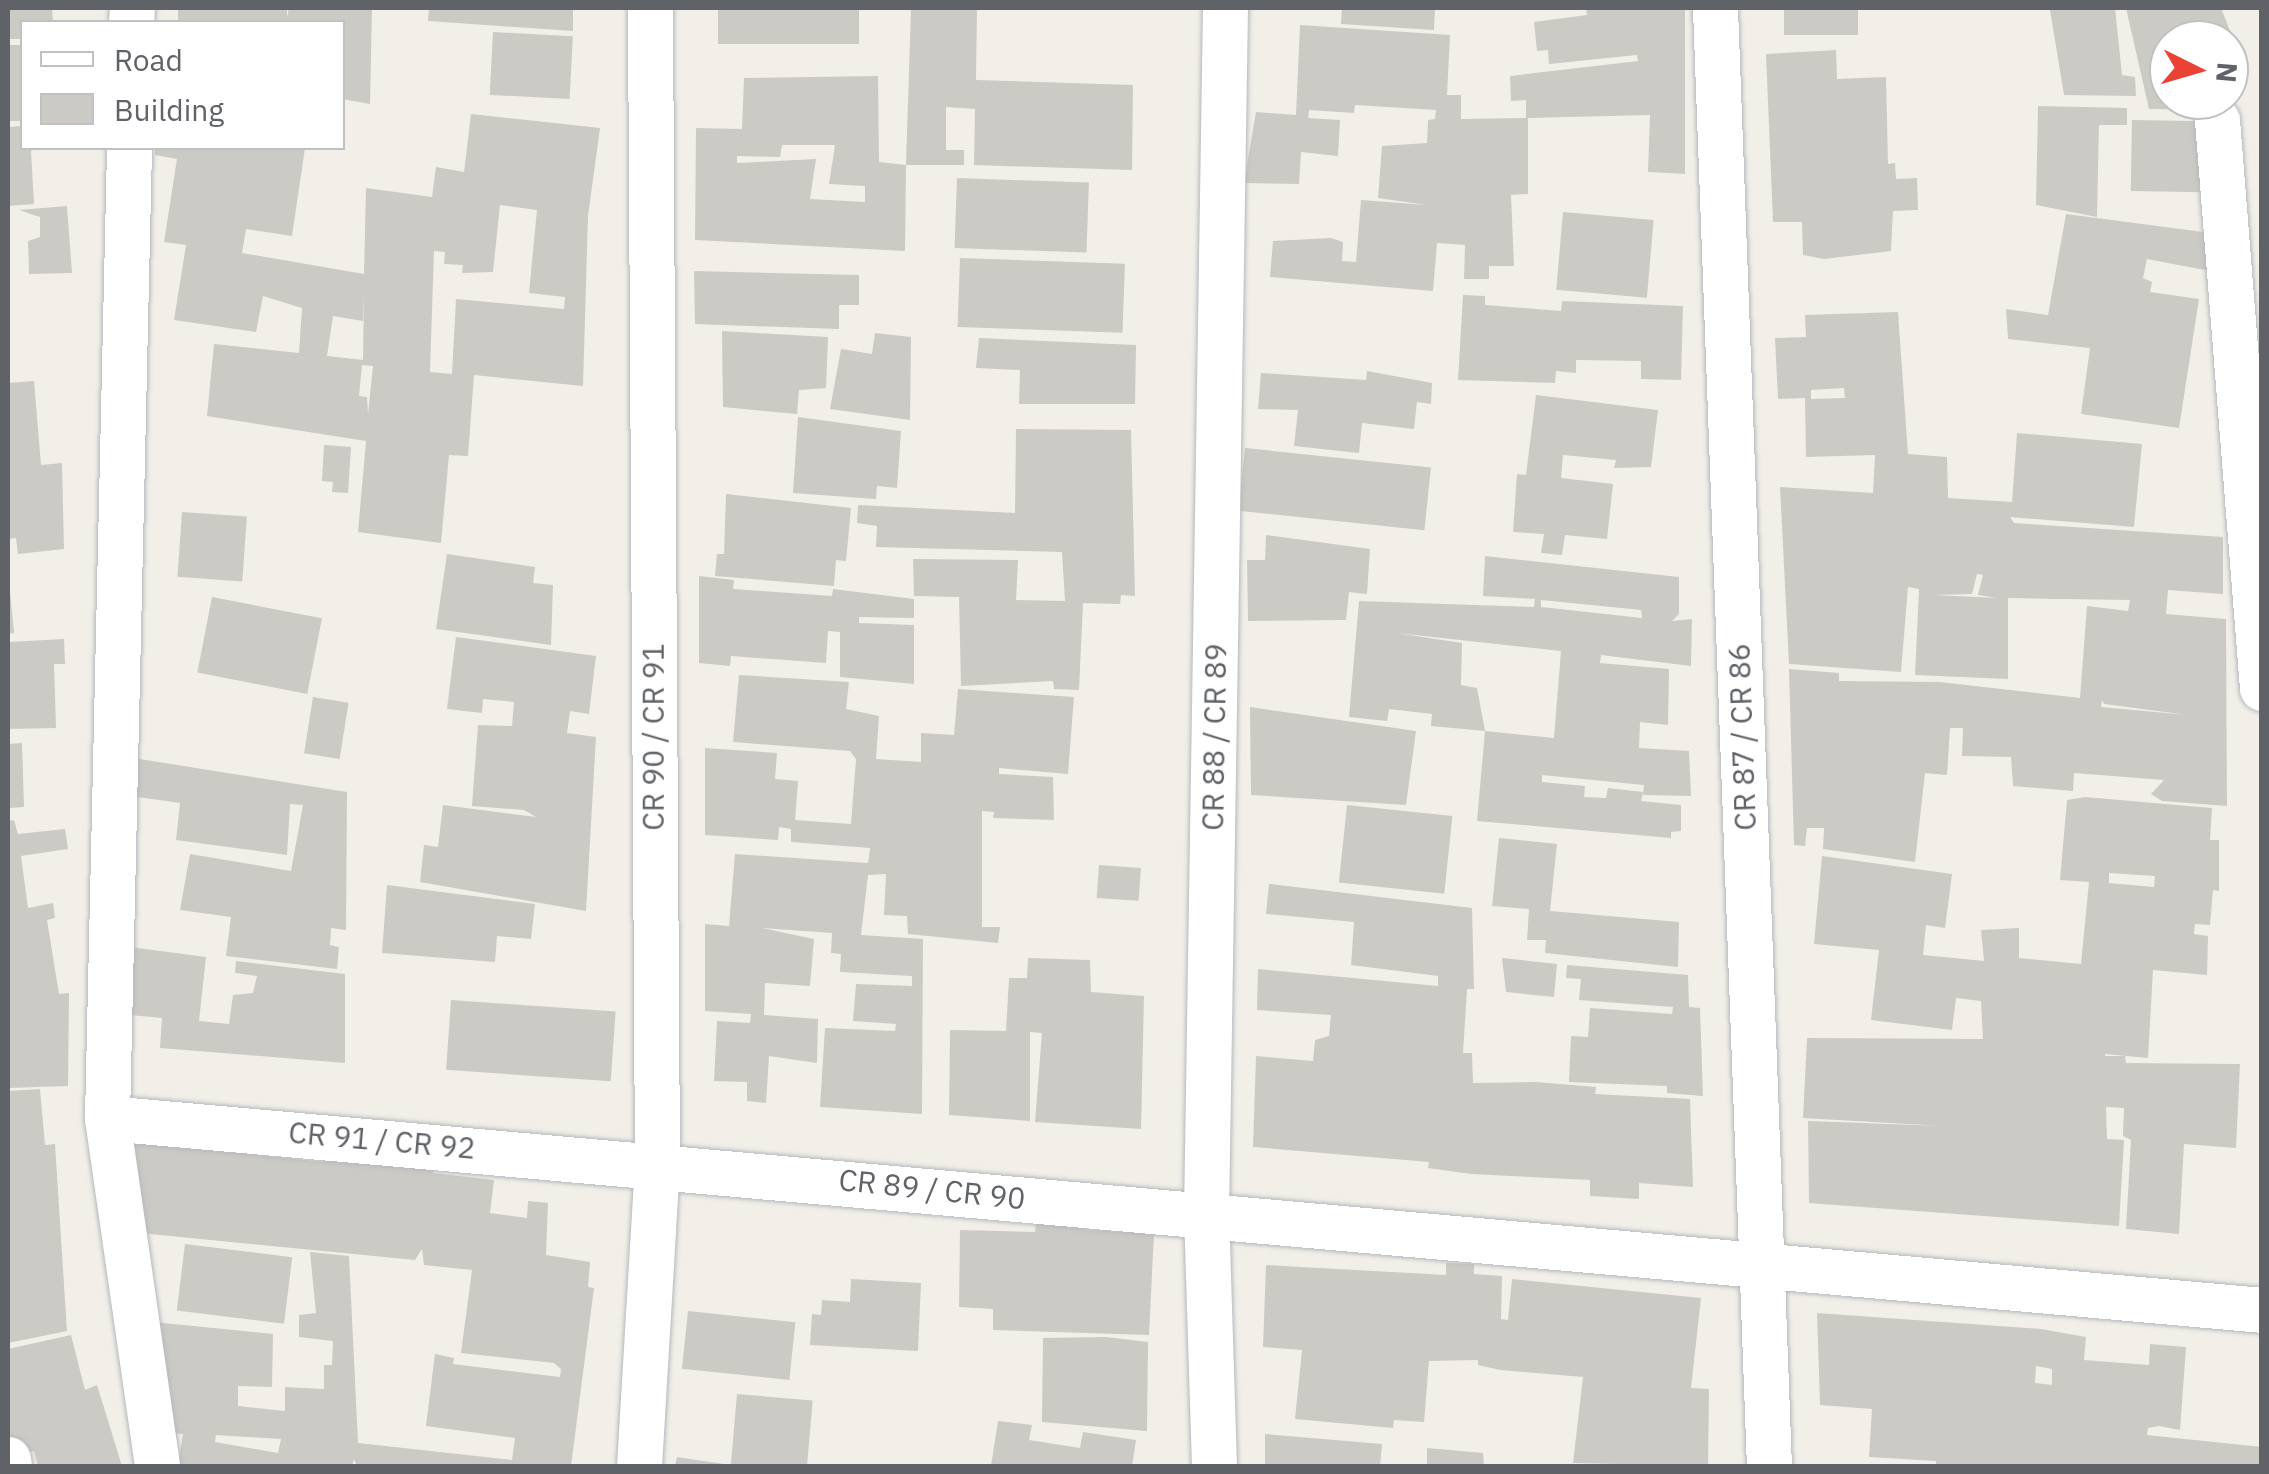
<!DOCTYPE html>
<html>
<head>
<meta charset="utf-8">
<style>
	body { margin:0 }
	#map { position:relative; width:2269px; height:1474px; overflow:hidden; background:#f1efe8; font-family:"IBM Plex Sans",sans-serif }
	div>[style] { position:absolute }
	.building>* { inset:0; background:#cccac5; transform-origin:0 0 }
	.roads { filter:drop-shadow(0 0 2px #b5b8bc) drop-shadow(0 0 2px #b5b8bc) }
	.minor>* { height:45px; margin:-22.5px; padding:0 22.5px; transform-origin:22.5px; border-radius:22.5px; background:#fff }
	span { translate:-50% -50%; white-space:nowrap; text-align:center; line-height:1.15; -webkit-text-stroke:9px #fff; paint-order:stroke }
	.street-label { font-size:30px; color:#5f6368 }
	.frame { position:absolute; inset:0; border:10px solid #5f6368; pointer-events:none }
	.legend { position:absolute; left:20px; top:20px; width:325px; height:130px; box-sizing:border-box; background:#fff; border:2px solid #bfc1c3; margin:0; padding:12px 18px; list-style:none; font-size:30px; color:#5f6368 }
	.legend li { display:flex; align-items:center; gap:20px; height:50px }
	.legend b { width:50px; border:2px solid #bfc1c3 }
	.north { position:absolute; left:2149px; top:20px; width:100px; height:100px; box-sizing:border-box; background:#fff; border:2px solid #bfc1c3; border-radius:50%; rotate:95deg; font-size:28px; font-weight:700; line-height:40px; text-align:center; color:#5f6368 }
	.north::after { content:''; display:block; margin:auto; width:35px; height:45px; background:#ea4335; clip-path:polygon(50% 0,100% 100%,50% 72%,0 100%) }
</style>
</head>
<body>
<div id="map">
	<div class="building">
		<i style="clip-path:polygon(8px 8px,52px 8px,53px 22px,22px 22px,22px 39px,8px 39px)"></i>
		<i style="left:178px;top:8px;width:109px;height:14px"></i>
		<i style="clip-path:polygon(289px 8px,372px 8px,370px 104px,342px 99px,342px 22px,286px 22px)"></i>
		<i style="clip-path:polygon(429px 8px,573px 8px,573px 31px,428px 21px)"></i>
		<i style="left:718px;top:8px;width:141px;height:36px"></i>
		<i style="clip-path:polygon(911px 8px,977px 8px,976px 80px,1133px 85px,1132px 170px,974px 165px,975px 109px,946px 107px,946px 150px,964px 150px,964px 165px,906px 165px)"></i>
		<i style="clip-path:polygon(1342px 8px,1435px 8px,1434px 30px,1341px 24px)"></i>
		<i style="clip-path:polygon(1586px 8px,1685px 8px,1685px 174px,1648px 172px,1650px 115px,1528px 118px,1528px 194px,1511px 195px,1514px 266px,1489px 266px,1489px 279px,1464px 279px,1465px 245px,1437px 243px,1433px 291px,1270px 277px,1273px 241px,1331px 238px,1343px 242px,1342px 261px,1356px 262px,1361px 200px,1427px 205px,1378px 198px,1382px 146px,1427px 143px,1428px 120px,1435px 119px,1436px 110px,1355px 105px,1354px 113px,1309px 110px,1308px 118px,1340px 120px,1338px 156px,1301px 152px,1299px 184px,1244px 183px,1256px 112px,1296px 115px,1300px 25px,1450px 35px,1447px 95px,1461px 95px,1461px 119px,1526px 118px,1526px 100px,1511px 101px,1510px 76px,1638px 61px,1637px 55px,1549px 64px,1548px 50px,1537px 51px,1534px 22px,1587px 15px)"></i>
		<i style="left:1784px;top:8px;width:74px;height:27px"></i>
		<i style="clip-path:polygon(2115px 8px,2122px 75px,2135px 77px,2136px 96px,2064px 95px,2050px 10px)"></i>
		<i style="clip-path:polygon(2126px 8px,2221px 8px,2242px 61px,2229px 66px,2229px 40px,2169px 40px,2169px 100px,2216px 100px,2219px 110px,2149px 109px)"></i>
		<i style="left:493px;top:32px;width:80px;height:63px;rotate:3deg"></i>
		<i style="left:22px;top:45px;width:76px;height:14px;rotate:90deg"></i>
		<i style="clip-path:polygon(1836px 50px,1837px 79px,1886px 77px,1888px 164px,1895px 163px,1896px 179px,1917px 178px,1918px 210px,1893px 211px,1891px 251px,1824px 259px,1803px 255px,1802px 222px,1773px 222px,1766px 54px)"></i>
		<i style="clip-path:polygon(evenodd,878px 76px,879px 162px,906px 165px,905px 251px,695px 240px,696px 128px,742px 129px,744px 78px,878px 76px,782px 145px,835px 145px,829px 184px,865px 186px,865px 202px,810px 199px,816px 159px,737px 163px,737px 156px,780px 157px,782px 145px)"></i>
		<i style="clip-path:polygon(2038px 106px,2127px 108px,2127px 125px,2099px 125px,2097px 217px,2036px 205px)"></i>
		<i style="clip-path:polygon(evenodd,471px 114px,600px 128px,588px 216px,583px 386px,474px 375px,468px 456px,449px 455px,441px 543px,358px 532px,366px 441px,207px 416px,214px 344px,299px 353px,302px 308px,263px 296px,256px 332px,174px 320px,186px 245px,164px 242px,177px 159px,155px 155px,155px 148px,305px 148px,292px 236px,246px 229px,242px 253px,364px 274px,366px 188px,432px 197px,436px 167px,464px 172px,471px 114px,500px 205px,537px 210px,529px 293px,565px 297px,564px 309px,456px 299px,452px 374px,430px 372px,434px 251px,445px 252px,444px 264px,463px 265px,462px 273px,493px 272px,500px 205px,471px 114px,364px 291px,363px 360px,327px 356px,333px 316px,363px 321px,364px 291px,471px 114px,362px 365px,373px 366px,368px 414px,367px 397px,359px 396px,362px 365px)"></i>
		<i style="left:2132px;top:120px;width:87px;height:71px;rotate:1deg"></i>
		<i style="clip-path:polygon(22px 126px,22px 148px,38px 148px,31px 151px,34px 204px,8px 206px,8px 127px)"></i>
		<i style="left:957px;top:178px;width:132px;height:70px;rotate:2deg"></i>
		<i style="clip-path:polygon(67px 206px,72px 273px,29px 274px,28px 241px,40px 237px,40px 217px,19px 210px)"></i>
		<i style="left:1563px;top:212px;width:91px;height:78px;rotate:5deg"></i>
		<i style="clip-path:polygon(2066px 214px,2226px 235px,2226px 274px,2147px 259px,2143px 278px,2152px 282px,2150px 292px,2199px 299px,2179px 428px,2081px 414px,2090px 348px,2008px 339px,2006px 309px,2048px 315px)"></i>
		<i style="left:960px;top:258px;width:165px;height:69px;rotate:2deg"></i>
		<i style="clip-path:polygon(694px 271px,859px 275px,859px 305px,839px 305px,839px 329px,695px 324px)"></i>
		<i style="clip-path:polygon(1463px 295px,1485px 296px,1485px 305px,1561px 311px,1562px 301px,1683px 306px,1681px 380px,1641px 379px,1641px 361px,1576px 360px,1576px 373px,1556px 371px,1555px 383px,1458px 380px)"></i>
		<i style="clip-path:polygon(evenodd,1898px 312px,1908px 454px,1947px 457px,1948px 498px,2012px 502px,2017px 433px,2142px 444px,2134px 527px,2010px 517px,2014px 523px,2223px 537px,2223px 594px,2168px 590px,2166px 614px,2226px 619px,2227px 806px,2162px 801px,2151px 794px,2164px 780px,2074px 773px,2073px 791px,2013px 786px,2011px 757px,1962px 756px,1963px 728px,1950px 728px,1947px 775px,1925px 773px,1915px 862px,1823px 849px,1824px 828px,1807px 828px,1805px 846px,1794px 845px,1789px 669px,1839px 673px,1839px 681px,1940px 682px,2080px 698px,2087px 606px,2128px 611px,2130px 600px,2008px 598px,2008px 679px,1915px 675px,1919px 589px,1908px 587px,1901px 672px,1789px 664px,1780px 487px,1873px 493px,1875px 455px,1806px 457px,1805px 398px,1778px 399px,1775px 338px,1806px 337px,1805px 315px,1898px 312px,1844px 388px,1845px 398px,1811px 399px,1811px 390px,1844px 388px,1898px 312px,1977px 574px,1983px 575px,1978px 595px,1997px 598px,1935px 595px,1972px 594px,1977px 574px,1898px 312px,2102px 700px,2104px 704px,2188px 715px,2101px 707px,2102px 700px)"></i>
		<i style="clip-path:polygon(722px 331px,828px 337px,826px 388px,799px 390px,797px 414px,723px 407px)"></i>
		<i style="clip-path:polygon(875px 333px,911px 337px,910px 420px,830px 409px,841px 349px,872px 354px)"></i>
		<i style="clip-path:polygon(979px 338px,1136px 345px,1135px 404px,1019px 404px,1020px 370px,976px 368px)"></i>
		<i style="clip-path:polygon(1367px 371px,1432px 383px,1431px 404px,1417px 402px,1414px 429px,1362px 423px,1359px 453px,1294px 446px,1298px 410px,1258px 409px,1261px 373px,1366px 380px)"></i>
		<i style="clip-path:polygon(34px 381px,41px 465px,62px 463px,64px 549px,18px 554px,16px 538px,8px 539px,8px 383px)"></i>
		<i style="clip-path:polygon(1536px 395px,1658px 410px,1651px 467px,1614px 468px,1616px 460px,1563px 455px,1561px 478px,1613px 484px,1607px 539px,1565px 535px,1562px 555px,1541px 553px,1544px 534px,1513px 532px,1517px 474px,1526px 475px)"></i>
		<i style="clip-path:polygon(798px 417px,901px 431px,897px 488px,877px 486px,876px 499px,793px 493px)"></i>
		<i style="clip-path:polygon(1016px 429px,1131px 430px,1135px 596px,1121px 595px,1120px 604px,1083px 603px,1079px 690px,1054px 689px,1053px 681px,961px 686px,959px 597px,914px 596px,913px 559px,1018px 560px,1016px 600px,1065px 601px,1062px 552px,876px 547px,877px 526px,857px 523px,858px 505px,1015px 513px)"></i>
		<i style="clip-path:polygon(324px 445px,351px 447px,348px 493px,332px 492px,333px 482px,322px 481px)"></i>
		<i style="left:1245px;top:448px;width:187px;height:63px;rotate:6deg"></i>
		<i style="clip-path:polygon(726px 494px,851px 508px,846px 561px,836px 560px,834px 586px,715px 576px,717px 554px,724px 554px)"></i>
		<i style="left:182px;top:512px;width:65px;height:65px;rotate:4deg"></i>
		<i style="clip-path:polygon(1266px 535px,1370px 549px,1367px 594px,1349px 592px,1346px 620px,1248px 621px,1247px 560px,1265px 560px)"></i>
		<i style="clip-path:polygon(447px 554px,535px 567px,533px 583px,553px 585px,551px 645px,436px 629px)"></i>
		<i style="clip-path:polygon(evenodd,1485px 556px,1679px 577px,1679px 614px,1672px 621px,1692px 619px,1691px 666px,1601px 655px,1600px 663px,1669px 669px,1668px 725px,1640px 722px,1639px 748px,1689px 751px,1691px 796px,1643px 795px,1644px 785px,1542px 775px,1542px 782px,1585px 786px,1584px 797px,1606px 798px,1608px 788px,1643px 792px,1641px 801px,1681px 805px,1681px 831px,1671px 832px,1671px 838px,1477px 821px,1485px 731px,1431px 726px,1432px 714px,1389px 709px,1387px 721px,1349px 717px,1359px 601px,1534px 607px,1535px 599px,1483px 596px,1485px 556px,1541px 600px,1641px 610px,1642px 618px,1541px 607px,1541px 600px,1485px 556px,1396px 633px,1561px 651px,1554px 738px,1485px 731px,1477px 688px,1461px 685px,1462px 643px,1396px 633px)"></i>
		<i style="clip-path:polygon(8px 569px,14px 633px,8px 634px)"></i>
		<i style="clip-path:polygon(699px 576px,734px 580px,733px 589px,832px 596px,833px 589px,914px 599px,914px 618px,859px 617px,859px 623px,914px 625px,914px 684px,840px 677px,840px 632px,828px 631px,826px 663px,731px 656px,730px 666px,699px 663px)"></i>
		<i style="left:212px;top:597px;width:112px;height:77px;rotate:11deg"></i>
		<i style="clip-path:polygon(456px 637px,596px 656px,589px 714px,570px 711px,567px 733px,596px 737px,586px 911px,420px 882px,424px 845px,438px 847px,443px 805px,536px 817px,524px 810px,472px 806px,478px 725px,512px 726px,514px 702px,483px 699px,482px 713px,447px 709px)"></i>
		<i style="clip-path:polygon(64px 639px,65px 664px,54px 664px,56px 728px,8px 729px,8px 642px)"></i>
		<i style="clip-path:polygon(739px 675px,849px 682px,846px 709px,879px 716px,876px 759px,921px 762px,921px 733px,954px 735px,958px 689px,1074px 697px,1068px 774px,999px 768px,999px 774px,1053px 777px,1054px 820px,993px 818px,994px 812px,982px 811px,982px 927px,1000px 927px,998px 943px,908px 934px,907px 916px,884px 915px,886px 874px,868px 875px,861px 935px,923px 939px,922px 1114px,820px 1107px,825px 1028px,895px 1031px,896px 1024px,853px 1021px,856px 984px,912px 986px,912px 976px,840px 972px,841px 954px,831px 953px,832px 933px,762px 928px,814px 939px,810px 986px,765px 983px,764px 1015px,818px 1019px,817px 1063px,769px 1056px,766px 1103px,747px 1101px,747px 1082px,714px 1081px,717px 1021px,750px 1023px,751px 1014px,705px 1011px,705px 924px,729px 926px,735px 854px,868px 863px,870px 848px,791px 842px,791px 829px,779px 827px,778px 840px,705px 835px,705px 748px,777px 753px,775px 779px,798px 781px,795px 820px,851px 824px,856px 759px,850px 751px,733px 742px)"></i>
		<i style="left:313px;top:697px;width:36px;height:57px;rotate:9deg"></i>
		<i style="clip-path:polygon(1250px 707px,1416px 731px,1406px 805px,1251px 795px)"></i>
		<i style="clip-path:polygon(22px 743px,24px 807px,8px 808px,8px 744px)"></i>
		<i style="clip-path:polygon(133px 758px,347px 792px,346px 930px,331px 928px,330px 945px,339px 947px,337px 969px,226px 956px,231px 917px,180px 910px,190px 854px,291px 871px,303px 805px,290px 804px,287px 855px,176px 840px,180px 803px,131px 796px)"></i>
		<i style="clip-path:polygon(evenodd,2085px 797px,2212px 808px,2210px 840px,2219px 840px,2219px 891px,2213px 890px,2210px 925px,2195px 924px,2194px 934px,2208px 936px,2207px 975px,2153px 970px,2148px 1058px,2105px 1054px,2105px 1056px,2125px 1056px,2126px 1063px,2240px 1064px,2236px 1148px,2184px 1144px,2179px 1234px,2126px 1229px,2131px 1140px,2123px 1136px,2124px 1108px,2106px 1107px,2107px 1139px,2124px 1140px,2119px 1226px,1809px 1203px,1808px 1121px,1943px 1126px,1803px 1118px,1807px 1038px,1983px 1039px,1981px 1001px,1956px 998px,1952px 1030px,1871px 1020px,1879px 950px,1814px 944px,1822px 856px,1952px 874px,1945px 928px,1926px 925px,1923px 955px,1984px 961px,1981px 930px,2019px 928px,2019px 958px,2081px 964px,2089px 882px,2060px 880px,2067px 800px,2085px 797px,2109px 873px,2155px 876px,2154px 887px,2109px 883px,2109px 873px)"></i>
		<i style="left:1347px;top:805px;width:106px;height:78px;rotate:6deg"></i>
		<i style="clip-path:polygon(14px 820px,18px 834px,65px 829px,68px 849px,21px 856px,28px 908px,53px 903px,55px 918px,47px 920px,59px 994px,69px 993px,68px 1086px,8px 1088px,8px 821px)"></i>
		<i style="clip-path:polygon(1499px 838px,1557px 844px,1550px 911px,1679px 922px,1678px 967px,1545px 953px,1546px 940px,1527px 940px,1529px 909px,1492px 906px)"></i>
		<i style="left:1099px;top:865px;width:42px;height:33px;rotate:4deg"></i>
		<i style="clip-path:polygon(1269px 884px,1472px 908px,1474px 989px,1467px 989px,1463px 1053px,1472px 1053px,1473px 1083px,1535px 1082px,1596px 1087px,1595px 1094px,1690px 1099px,1693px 1187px,1639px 1183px,1639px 1199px,1590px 1196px,1590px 1180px,1471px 1174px,1428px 1168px,1429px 1162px,1253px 1147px,1256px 1056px,1313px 1061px,1315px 1040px,1329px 1036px,1331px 1015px,1257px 1010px,1258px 969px,1438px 986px,1438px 976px,1351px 965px,1354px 922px,1266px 914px)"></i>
		<i style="clip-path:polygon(387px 885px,535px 904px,531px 939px,497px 936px,495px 962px,382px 953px)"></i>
		<i style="clip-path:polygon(130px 947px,206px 957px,199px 1021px,229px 1024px,233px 995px,253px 993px,257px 976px,235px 973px,236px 961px,345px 974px,345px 1063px,160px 1048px,162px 1018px,130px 1015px)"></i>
		<i style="clip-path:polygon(1028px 958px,1090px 960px,1091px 992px,1144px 996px,1141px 1129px,1035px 1122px,1042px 1033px,1030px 1032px,1030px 1121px,949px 1115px,950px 1030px,1006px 1031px,1009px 978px,1027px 978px)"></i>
		<i style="clip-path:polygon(1502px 958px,1557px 964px,1554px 997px,1506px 992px)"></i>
		<i style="clip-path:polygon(1567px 965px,1688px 975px,1689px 1007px,1700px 1008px,1703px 1096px,1667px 1093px,1667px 1086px,1569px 1082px,1571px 1036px,1588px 1037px,1590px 1008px,1672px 1014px,1673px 1007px,1579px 1000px,1581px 979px,1566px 978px)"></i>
		<i style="left:451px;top:1000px;width:165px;height:70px;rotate:4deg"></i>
		<i style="clip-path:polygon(40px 1089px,45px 1145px,55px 1144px,67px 1331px,8px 1343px,8px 1091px)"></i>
		<i style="clip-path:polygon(evenodd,135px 1142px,323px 1162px,324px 1146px,436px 1157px,433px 1173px,494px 1180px,490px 1213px,527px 1218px,528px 1201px,548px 1203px,546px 1255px,590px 1262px,588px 1287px,594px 1288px,571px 1466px,357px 1466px,354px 1459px,352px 1466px,178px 1466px,183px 1434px,165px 1433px,143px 1321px,273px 1334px,272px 1387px,238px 1386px,238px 1406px,285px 1411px,285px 1387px,324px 1389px,324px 1365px,332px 1365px,333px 1341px,299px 1337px,299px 1315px,316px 1313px,310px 1252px,349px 1256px,358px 1443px,512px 1460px,515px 1438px,426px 1426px,435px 1354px,454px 1358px,453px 1364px,560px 1377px,561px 1369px,554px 1363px,461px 1353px,472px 1270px,424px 1265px,422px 1249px,415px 1260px,130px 1232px,135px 1142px,216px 1435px,281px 1439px,278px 1453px,215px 1442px,216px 1435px)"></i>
		<i style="clip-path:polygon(1037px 1215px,1086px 1218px,1085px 1230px,1154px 1233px,1149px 1335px,993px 1330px,993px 1309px,959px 1307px,960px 1230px,1035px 1232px)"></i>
		<i style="left:185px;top:1244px;width:108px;height:67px;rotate:7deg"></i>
		<i style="clip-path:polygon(1446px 1263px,1474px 1264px,1474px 1274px,1502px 1276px,1501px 1319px,1508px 1320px,1512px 1279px,1701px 1298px,1691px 1388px,1709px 1389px,1708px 1466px,1573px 1463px,1583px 1377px,1500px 1370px,1478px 1365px,1478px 1360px,1429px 1361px,1424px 1422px,1394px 1420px,1393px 1428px,1295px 1419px,1302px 1350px,1263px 1347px,1266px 1265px,1446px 1275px)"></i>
		<i style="clip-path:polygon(851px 1279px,921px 1283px,918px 1351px,810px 1345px,812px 1314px,821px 1315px,822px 1300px,850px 1302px)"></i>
		<i style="left:688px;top:1311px;width:108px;height:58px;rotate:6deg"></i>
		<i style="clip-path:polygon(evenodd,1817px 1313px,2041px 1329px,2086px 1337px,2084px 1360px,2149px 1365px,2150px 1344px,2186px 1347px,2180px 1430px,2159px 1426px,2148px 1428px,2147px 1435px,2262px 1447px,2262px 1466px,1936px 1466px,1936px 1461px,1869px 1457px,1872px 1409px,1820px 1405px,1817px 1313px,2036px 1366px,2052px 1369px,2052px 1385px,2035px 1383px,2036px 1366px)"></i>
		<i style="clip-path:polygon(71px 1335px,85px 1390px,97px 1385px,122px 1466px,38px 1466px,34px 1451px,28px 1452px,32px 1466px,8px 1466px,8px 1349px)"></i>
		<i style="clip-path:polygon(1106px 1337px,1148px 1342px,1147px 1431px,1042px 1422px,1043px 1338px)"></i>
		<i style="left:737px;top:1394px;width:76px;height:72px;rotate:5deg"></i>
		<i style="clip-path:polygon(998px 1421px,1032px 1425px,1029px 1440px,1080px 1448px,1083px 1432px,1136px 1440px,1132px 1466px,991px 1466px)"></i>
		<i style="clip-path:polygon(1265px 1434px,1382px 1444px,1380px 1466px,1265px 1466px)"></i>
		<i style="clip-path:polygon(1427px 1448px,1483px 1453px,1484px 1466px,1427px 1466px)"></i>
		<i style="clip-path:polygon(677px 1457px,724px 1464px,724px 1466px,675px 1466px)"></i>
	</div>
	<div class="roads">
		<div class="minor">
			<i style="left:1715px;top:8px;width:1459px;rotate:87.88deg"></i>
			<i style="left:131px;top:22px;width:14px;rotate:-86deg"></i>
			<i style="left:2217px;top:120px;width:570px;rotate:85.47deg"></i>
			<i style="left:129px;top:148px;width:970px;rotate:91.3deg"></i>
			<i style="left:107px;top:1118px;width:352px;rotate:81.8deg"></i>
			<i style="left:107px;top:1118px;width:2164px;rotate:5.09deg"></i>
			<i style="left:8px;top:1459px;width:7px;rotate:82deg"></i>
			<i style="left:639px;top:1466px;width:304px;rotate:-86.6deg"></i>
			<i style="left:657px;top:1163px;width:1155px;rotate:-90.35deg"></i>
			<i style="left:1214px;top:1466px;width:250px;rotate:-91.8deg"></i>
			<i style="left:1206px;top:1216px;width:1208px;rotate:-89.1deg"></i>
		</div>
	</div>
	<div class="street-label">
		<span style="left:653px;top:737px;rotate:-90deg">CR 90 / CR 91</span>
		<span style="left:1214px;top:737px;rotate:-89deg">CR 88 / CR 89</span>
		<span style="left:1742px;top:737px;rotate:-92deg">CR 87 / CR 86</span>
		<span style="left:382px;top:1140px;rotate:5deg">CR 91 / CR 92</span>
		<span style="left:932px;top:1189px;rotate:6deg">CR 89 / CR 90</span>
	</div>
	<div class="frame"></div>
	<ul class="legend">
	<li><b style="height:12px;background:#fff"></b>Road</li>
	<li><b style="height:28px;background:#cccac5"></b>Building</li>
	</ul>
	<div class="north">N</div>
</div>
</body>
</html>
